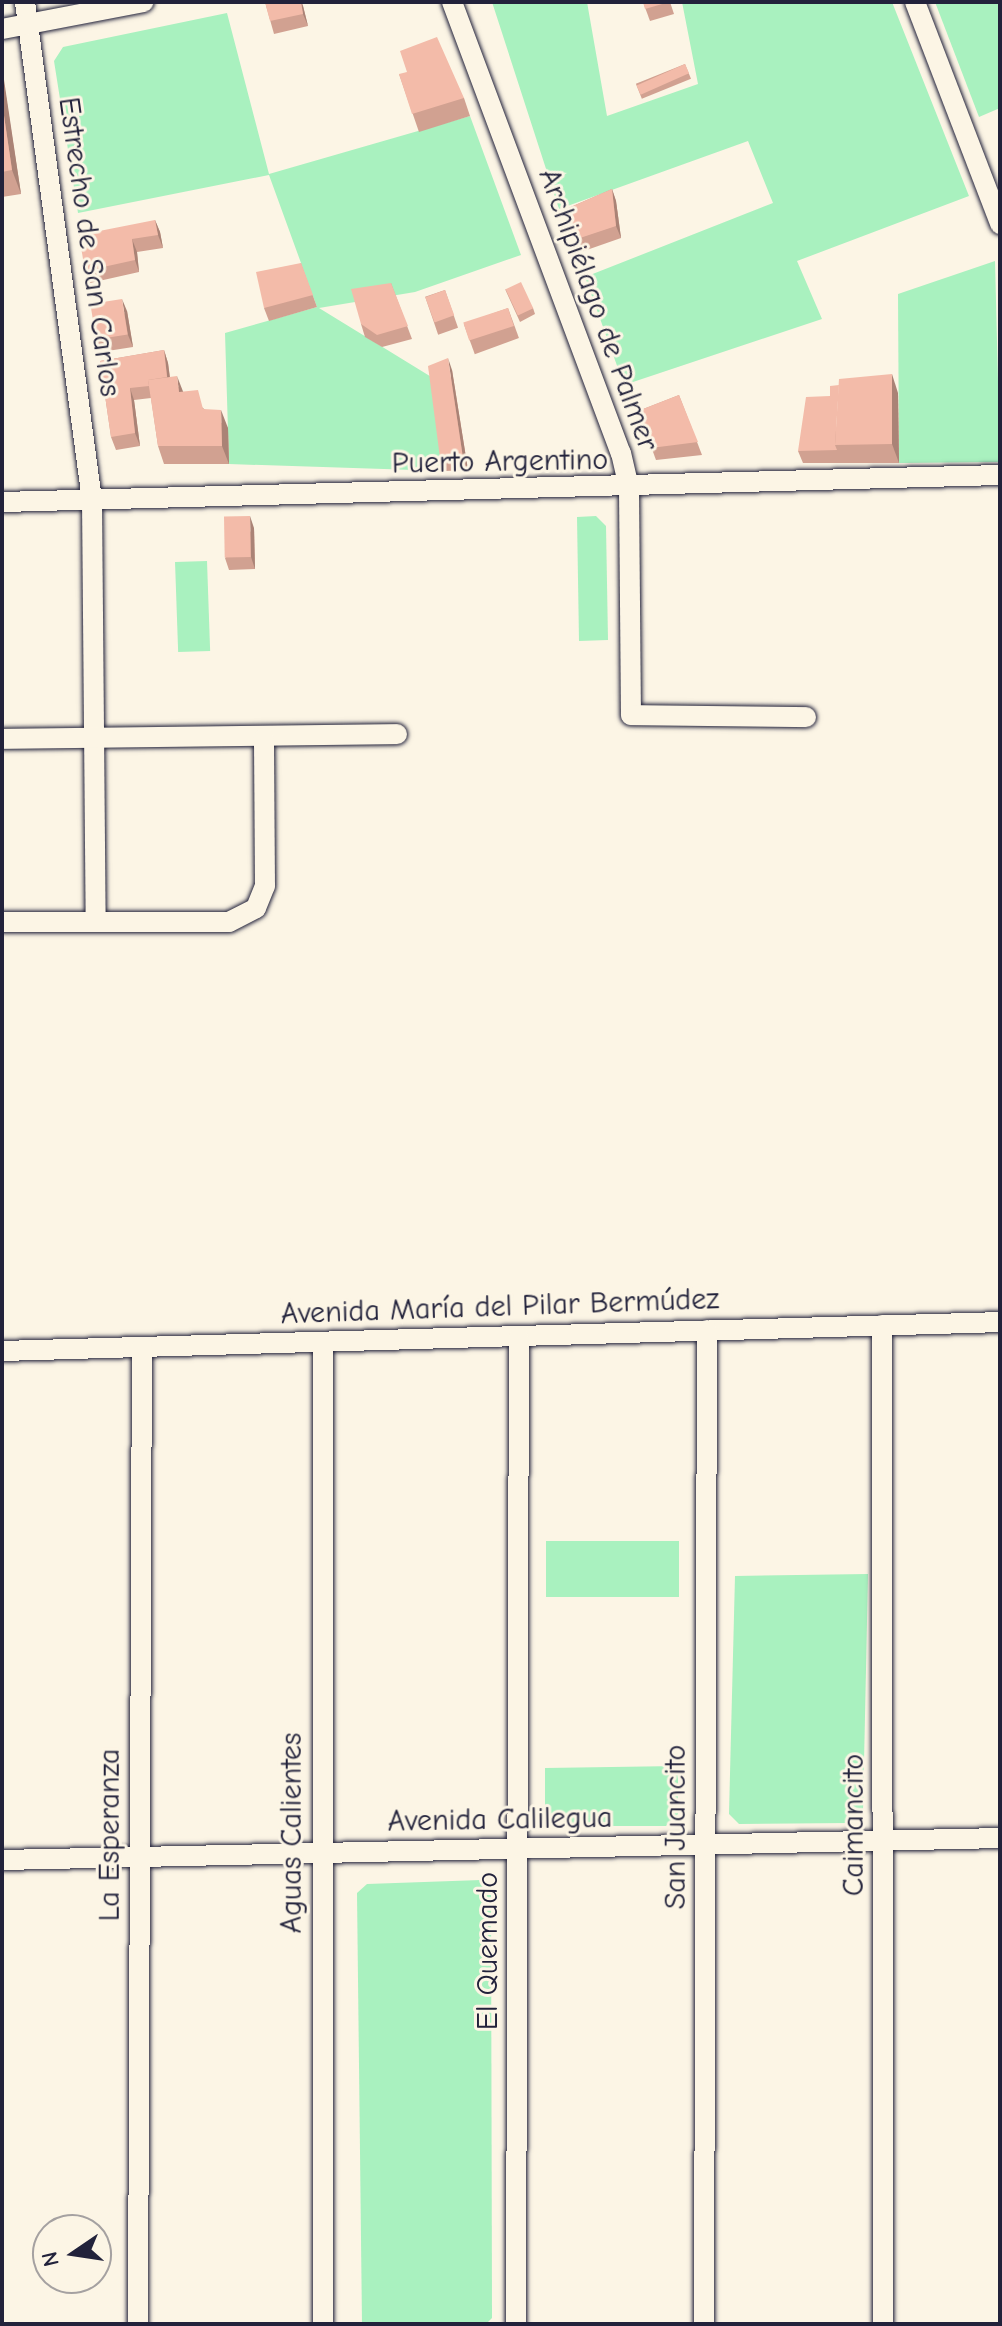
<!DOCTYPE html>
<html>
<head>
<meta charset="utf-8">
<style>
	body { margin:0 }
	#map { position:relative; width:1002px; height:2326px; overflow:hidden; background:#fcf5e5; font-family:"Comic Neue",sans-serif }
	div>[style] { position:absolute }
	.green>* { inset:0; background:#a9f1bf; transform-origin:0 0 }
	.roads { filter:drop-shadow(0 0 2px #22223b) drop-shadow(0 0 2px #22223b) }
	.minor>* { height:20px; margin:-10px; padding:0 10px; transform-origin:10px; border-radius:10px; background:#fcf5e5 }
	.wall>* { inset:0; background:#d1a191; transform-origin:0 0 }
	.shaded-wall>* { inset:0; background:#aa8376 }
	.building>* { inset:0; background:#f3bba9; transform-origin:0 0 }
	span { translate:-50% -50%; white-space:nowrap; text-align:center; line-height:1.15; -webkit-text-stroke:6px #fcf5e5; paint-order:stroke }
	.street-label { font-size:30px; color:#22223b }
	.frame { position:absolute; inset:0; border:4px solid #22223b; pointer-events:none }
	.north { position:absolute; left:32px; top:2214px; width:80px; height:80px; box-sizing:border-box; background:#fcf5e5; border:2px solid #a5a1a1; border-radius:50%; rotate:257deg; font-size:22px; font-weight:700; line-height:32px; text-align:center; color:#22223b }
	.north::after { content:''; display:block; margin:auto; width:28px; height:36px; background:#22223b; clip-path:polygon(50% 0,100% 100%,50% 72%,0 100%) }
</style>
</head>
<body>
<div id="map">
	<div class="green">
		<i style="clip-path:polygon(492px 2px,587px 2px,607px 116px,698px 84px,682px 2px,892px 2px,969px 196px,797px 261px,822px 319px,624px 385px,585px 277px,773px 203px,748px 141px,559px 209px)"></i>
		<i style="clip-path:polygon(935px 2px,1000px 2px,1000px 108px,979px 117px)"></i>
		<i style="clip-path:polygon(227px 13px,269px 174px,470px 116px,521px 255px,415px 292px,319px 308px,433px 378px,445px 471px,229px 464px,225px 333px,317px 307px,269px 175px,78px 213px,54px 61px,63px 47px)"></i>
		<i style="clip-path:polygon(995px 261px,1000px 462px,899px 463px,898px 294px)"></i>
		<i style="clip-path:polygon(596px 516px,606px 526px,608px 640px,579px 641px,577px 517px)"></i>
		<i style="left:207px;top:561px;width:90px;height:32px;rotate:88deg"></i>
		<i style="left:679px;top:1541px;width:56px;height:133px;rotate:90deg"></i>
		<i style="clip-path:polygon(868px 1574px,863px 1811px,852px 1823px,739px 1824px,729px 1814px,735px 1576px)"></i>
		<i style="clip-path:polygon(678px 1766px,678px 1814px,666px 1826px,554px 1826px,545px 1816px,545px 1768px)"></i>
		<i style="clip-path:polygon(481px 1880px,491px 1889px,492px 2318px,486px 2324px,362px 2324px,357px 1893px,367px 1884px)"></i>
	</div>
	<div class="roads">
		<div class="minor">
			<i style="left:25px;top:2px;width:502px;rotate:82.34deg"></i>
			<i style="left:92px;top:500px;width:421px;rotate:89.5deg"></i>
			<i style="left:452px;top:2px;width:482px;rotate:69.5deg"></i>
			<i style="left:621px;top:453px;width:37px;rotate:77deg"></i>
			<i style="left:629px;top:489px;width:226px;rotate:89.5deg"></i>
			<i style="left:631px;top:715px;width:175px;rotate:0.7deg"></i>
			<i style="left:915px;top:2px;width:238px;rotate:69deg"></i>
			<i style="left:2px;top:29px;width:144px;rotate:-10.8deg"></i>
			<i style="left:2px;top:502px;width:998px;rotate:-1.55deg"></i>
			<i style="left:2px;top:739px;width:395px;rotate:-0.7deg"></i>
			<i style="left:2px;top:922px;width:227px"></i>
			<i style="left:229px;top:922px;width:30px;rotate:-27deg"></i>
			<i style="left:256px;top:908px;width:24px;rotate:-68deg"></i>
			<i style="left:265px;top:886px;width:148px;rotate:-90.4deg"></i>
			<i style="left:882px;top:1325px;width:999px;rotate:89.94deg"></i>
			<i style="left:323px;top:1343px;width:981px;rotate:90deg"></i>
			<i style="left:2px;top:1351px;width:998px;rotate:-1.66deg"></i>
			<i style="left:2px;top:1860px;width:998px;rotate:-1.26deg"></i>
			<i style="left:138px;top:2324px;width:977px;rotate:-89.77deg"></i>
			<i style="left:516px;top:2324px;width:986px;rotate:-89.83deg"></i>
			<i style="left:704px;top:2324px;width:994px;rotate:-89.83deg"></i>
		</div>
	</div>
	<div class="wall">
		<i style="clip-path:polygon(265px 2px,302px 2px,308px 26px,274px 34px)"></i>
		<i style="clip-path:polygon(643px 2px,670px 2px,674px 14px,650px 21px)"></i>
		<i style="left:685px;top:64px;width:16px;height:53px;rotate:68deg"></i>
		<i style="clip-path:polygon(2px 71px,21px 194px,2px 197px)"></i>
		<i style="clip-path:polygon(399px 74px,464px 98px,470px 116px,419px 132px)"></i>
		<i style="clip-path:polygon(612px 189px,616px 201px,621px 238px,581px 252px,566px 209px)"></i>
		<i style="clip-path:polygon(155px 220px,160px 232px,163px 248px,137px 252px,139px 272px,90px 283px,85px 271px)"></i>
		<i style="clip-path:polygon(301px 263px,317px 307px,269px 321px,264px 308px)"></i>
		<i style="clip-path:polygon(391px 283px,412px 339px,382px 347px,365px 337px,361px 324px)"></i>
		<i style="clip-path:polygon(505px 289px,533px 308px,535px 314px,520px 322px)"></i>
		<i style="left:445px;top:290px;width:40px;height:21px;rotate:71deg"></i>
		<i style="left:508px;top:308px;width:32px;height:47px;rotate:70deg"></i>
		<i style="clip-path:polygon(127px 311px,133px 347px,101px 352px,96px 340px)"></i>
		<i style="clip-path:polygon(164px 350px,168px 363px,170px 377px,183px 392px,228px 428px,229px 464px,164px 464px,158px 446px,151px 398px,134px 400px,140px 446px,116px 450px,111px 437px,100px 361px)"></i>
		<i style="clip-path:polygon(452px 370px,468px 470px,445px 471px,440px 458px)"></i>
		<i style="clip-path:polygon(898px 393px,899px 463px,803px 463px,798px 451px)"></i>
		<i style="clip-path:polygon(679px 395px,702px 455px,656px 460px,638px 411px)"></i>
		<i style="clip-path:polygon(254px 528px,255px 569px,229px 570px,225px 558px)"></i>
	</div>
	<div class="shaded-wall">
		<i style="clip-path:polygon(301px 2px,303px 6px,308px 26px,303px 14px)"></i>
		<i style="clip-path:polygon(2px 71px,3px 73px,21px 194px,12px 170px,2px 102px)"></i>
		<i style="clip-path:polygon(612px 189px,616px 201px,621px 238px,616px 226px)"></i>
		<i style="clip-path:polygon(155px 220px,160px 232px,163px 248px,158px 235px)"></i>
		<i style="clip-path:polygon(132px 239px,137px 252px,139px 272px,135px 260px)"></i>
		<i style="clip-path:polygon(122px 299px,127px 311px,133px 347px,128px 335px)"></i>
		<i style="clip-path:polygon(164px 350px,168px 363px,172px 396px,168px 383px)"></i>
		<i style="clip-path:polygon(448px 358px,452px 370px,468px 470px,463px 458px)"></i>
		<i style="clip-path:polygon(892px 374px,898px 393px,899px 463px,892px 444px)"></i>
		<i style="clip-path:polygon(177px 376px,184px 394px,179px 392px)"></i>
		<i style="clip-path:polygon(130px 388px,134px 400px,140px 446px,135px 433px)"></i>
		<i style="clip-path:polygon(221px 410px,228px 428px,229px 464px,222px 446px)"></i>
		<i style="clip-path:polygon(250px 516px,254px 528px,255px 569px,251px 557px)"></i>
	</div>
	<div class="building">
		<i style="clip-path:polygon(265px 2px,301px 2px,303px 14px,270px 21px)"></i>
		<i style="clip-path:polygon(643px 2px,669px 2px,645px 9px)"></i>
		<i style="clip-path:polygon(437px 37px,464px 98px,412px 114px,399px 74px,407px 72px,400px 51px)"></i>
		<i style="left:685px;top:64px;width:10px;height:53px;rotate:66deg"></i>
		<i style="clip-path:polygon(2px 102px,12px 170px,2px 172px)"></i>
		<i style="clip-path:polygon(612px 189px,616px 226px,577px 239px,566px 209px)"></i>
		<i style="clip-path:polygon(155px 220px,158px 235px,132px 239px,135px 260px,85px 271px,79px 235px)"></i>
		<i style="clip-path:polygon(301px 263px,313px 295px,264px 308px,256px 272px)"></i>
		<i style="left:521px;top:282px;width:29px;height:17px;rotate:65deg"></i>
		<i style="clip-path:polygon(391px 283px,408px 326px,377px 335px,361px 324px,351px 289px)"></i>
		<i style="left:445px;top:290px;width:27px;height:21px;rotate:70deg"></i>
		<i style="left:122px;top:299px;width:36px;height:32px;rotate:81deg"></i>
		<i style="left:508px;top:308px;width:19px;height:47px;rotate:72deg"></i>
		<i style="clip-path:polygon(164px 350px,167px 377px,148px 380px,149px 386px,130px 388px,135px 433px,111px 437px,100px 361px)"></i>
		<i style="clip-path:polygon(448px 358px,463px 458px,440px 458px,428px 366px)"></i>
		<i style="clip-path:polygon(892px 374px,892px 444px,835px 445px,839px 379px)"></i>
		<i style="clip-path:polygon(177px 376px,179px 392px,198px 390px,203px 409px,221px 410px,222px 446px,158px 446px,148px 380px)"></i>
		<i style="clip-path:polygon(839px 385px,835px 445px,837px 450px,798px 451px,806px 397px,830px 396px,830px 386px)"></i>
		<i style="clip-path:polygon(679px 395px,698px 442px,651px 448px,638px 411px)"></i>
		<i style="left:250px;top:516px;width:41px;height:26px;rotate:89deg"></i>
	</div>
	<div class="street-label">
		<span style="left:89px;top:247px;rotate:82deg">Estrecho de San Carlos</span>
		<span style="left:598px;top:310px;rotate:70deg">Archipiélago de Palmer</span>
		<span style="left:500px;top:462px;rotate:-1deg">Puerto Argentino</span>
		<span style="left:500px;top:1307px;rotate:-2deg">Avenida María del Pilar Bermúdez</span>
		<span style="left:500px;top:1820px;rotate:-1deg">Avenida Calilegua</span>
		<span style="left:854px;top:1825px;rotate:-90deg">Caimancito</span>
		<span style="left:676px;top:1827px;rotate:-90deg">San Juancito</span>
		<span style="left:292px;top:1833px;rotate:-90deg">Aguas Calientes</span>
		<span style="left:110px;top:1835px;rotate:-90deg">La Esperanza</span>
		<span style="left:488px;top:1951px;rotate:-90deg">El Quemado</span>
	</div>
	<div class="frame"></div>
	<div class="north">N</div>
</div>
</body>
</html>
